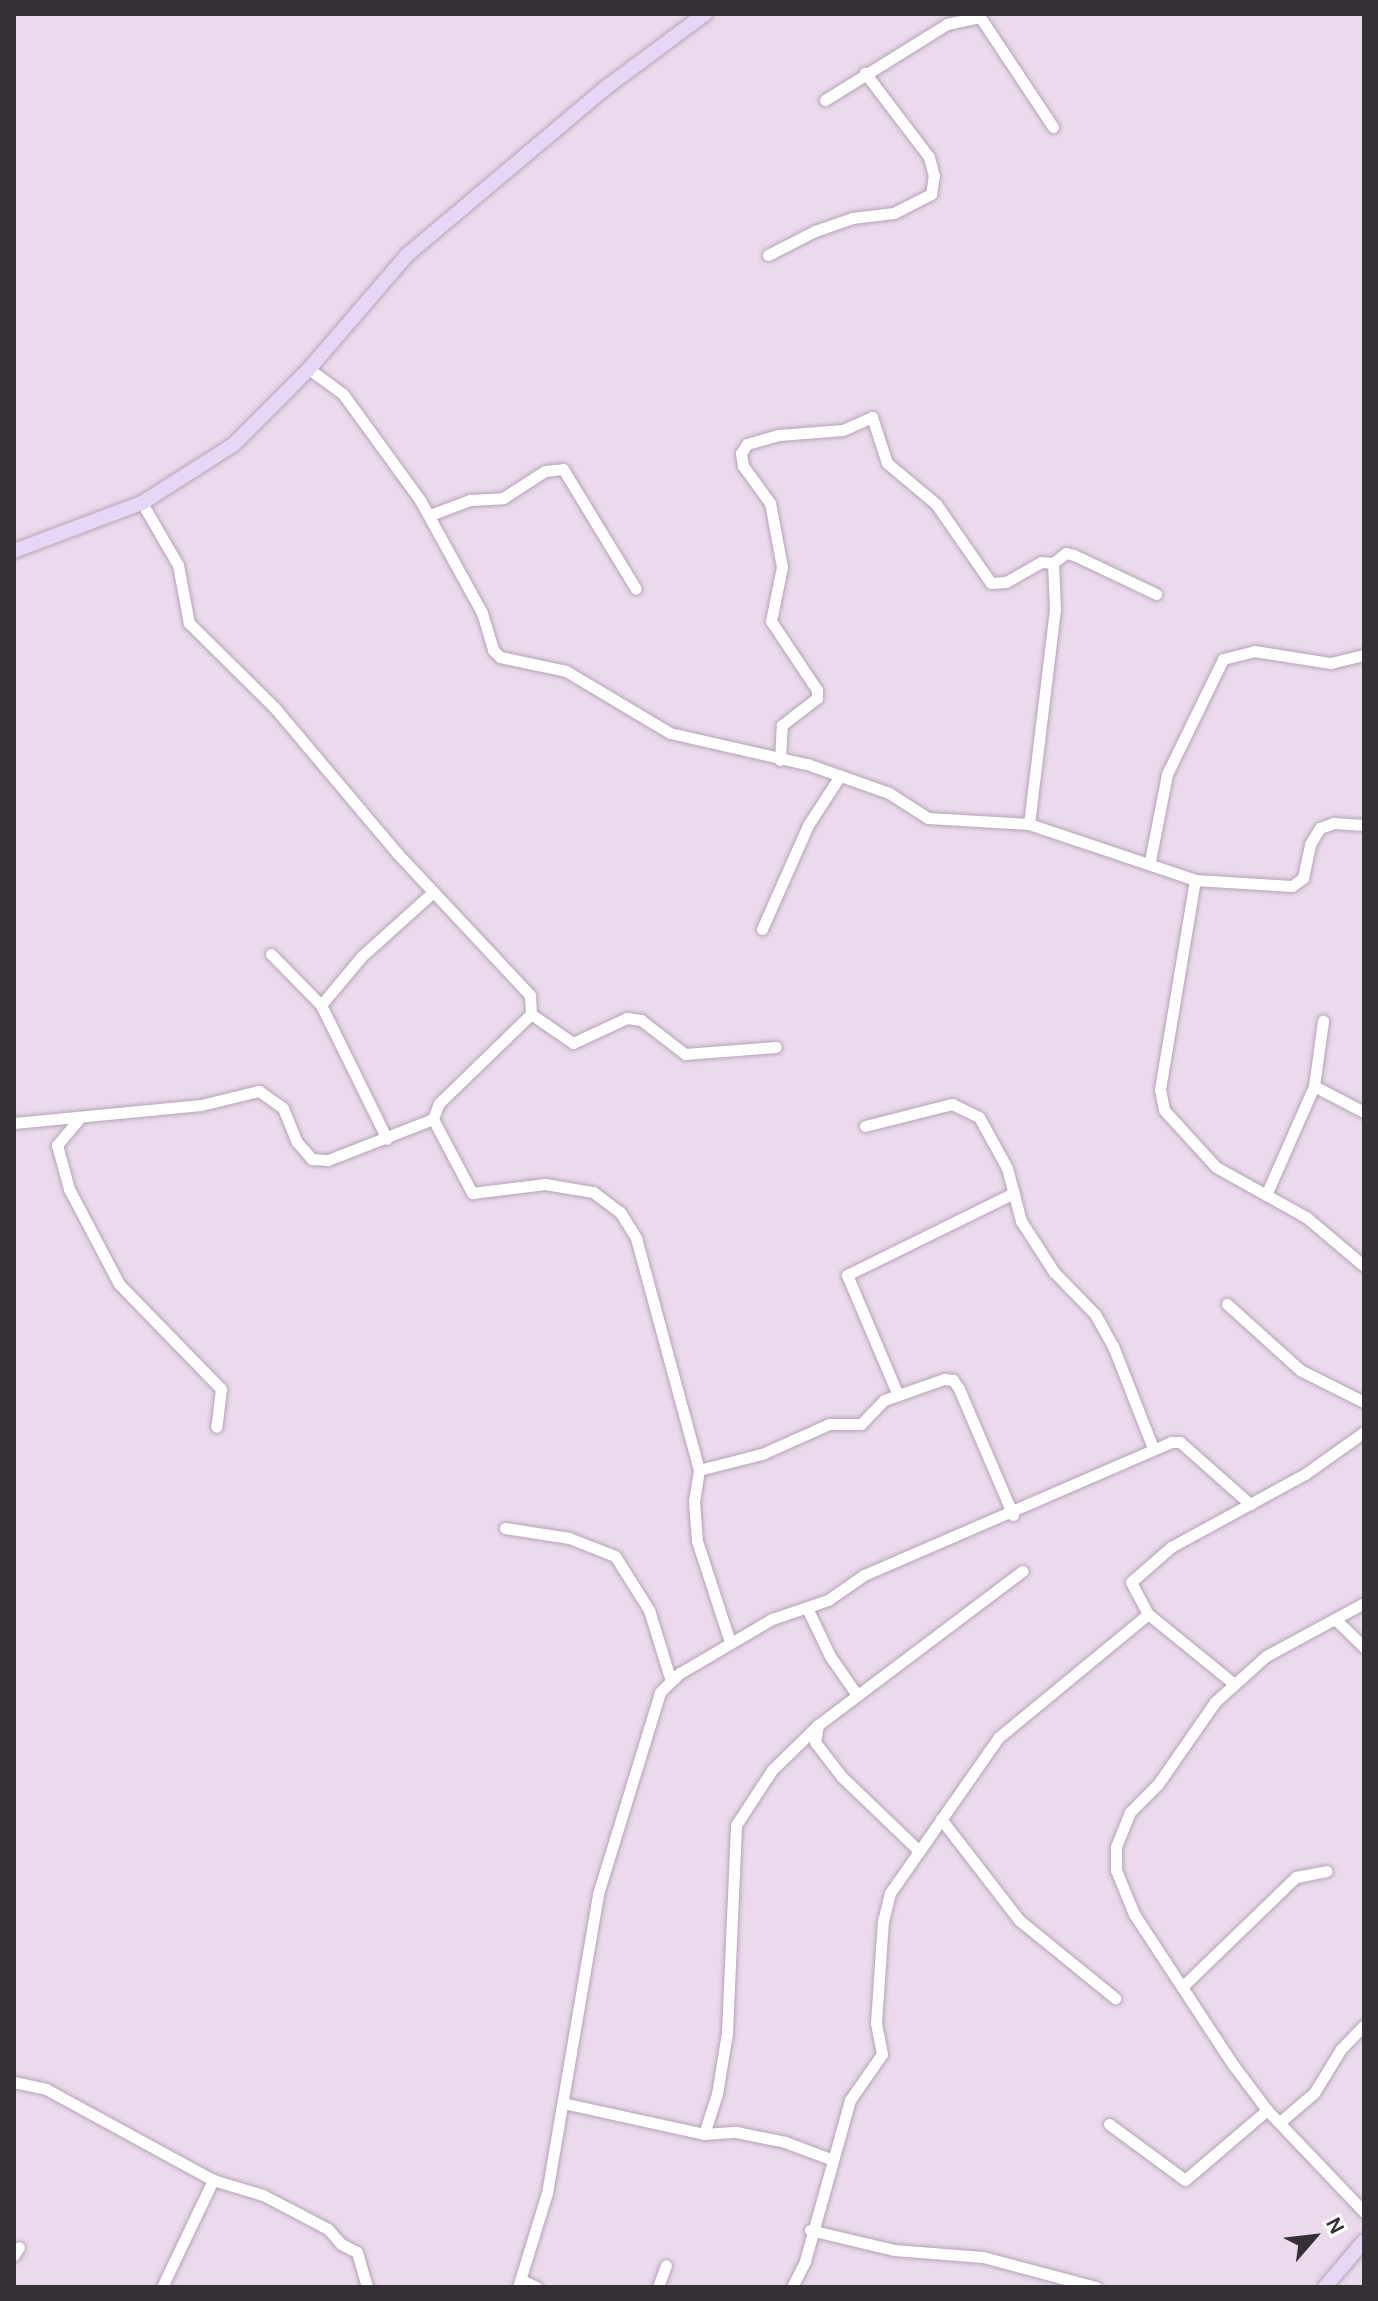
<!DOCTYPE html>
<html>
<head>
<meta charset="utf-8">
<style>
	body { margin:0 }
	#map { position:relative; width:1378px; height:2301px; overflow:hidden; background:#eadaeb; font-family:Karla,sans-serif }
	div>[style] { position:absolute }
	.roads { filter:drop-shadow(0 0 2px #b4a4b5) drop-shadow(0 0 2px #b4a4b5) }
	.street>* { height:11px; margin:-5.5px; padding:0 5.5px; transform-origin:5.5px; border-radius:5.5px; background:#fff }
	.secondary>* { height:14px; margin:-7px; padding:0 7px; transform-origin:7px; border-radius:7px; background:#e6d7f6 }
	span { translate:-50% -50%; white-space:nowrap; text-align:center; line-height:1.15; -webkit-text-stroke:6px #fff; paint-order:stroke }
	.frame { position:absolute; inset:0; border:16px solid #352f36; pointer-events:none }
	.north { position:absolute; left:1274px; top:2197px; width:80px; height:80px; -webkit-text-stroke:6px #fff; paint-order:stroke; rotate:62deg; font-size:22px; font-weight:700; line-height:32px; text-align:center; color:#352f36 }
	.north::after { content:''; display:block; margin:auto; width:28px; height:36px; background:#352f36; clip-path:polygon(50% 0,100% 100%,50% 72%,0 100%) }
</style>
</head>
<body>
<div id="map">
	<div class="roads">
		<div class="street">
			<i style="left:825px;top:100px;width:144px;rotate:-31.9deg"></i>
			<i style="left:947px;top:24px;width:34px;rotate:-12deg"></i>
			<i style="left:980px;top:17px;width:132px;rotate:56.4deg"></i>
			<i style="left:768px;top:255px;width:53px;rotate:-27.1deg"></i>
			<i style="left:815px;top:231px;width:39px;rotate:-19deg"></i>
			<i style="left:852px;top:218px;width:42px;rotate:-6.8deg"></i>
			<i style="left:894px;top:213px;width:42px;rotate:-27.2deg"></i>
			<i style="left:931px;top:194px;width:18px;rotate:-81deg"></i>
			<i style="left:934px;top:176px;width:20px;rotate:-105deg"></i>
			<i style="left:929px;top:157px;width:106px;rotate:-127.3deg"></i>
			<i style="left:309px;top:369px;width:42px;rotate:36.3deg"></i>
			<i style="left:343px;top:394px;width:131px;rotate:54deg"></i>
			<i style="left:420px;top:500px;width:129px;rotate:61.2deg"></i>
			<i style="left:482px;top:613px;width:39px;rotate:73deg"></i>
			<i style="left:493px;top:650px;width:10px;rotate:45deg"></i>
			<i style="left:500px;top:657px;width:67px;rotate:12deg"></i>
			<i style="left:566px;top:671px;width:121px;rotate:30.8deg"></i>
			<i style="left:670px;top:733px;width:140px;rotate:12.8deg"></i>
			<i style="left:807px;top:764px;width:87px;rotate:19.5deg"></i>
			<i style="left:889px;top:793px;width:46px;rotate:32.7deg"></i>
			<i style="left:928px;top:818px;width:101px;rotate:3.4deg"></i>
			<i style="left:1029px;top:824px;width:175px;rotate:18.6deg"></i>
			<i style="left:1195px;top:880px;width:97px;rotate:3.5deg"></i>
			<i style="left:1292px;top:886px;width:14px;rotate:-36deg"></i>
			<i style="left:1303px;top:878px;width:35px;rotate:-78deg"></i>
			<i style="left:1310px;top:844px;width:19px;rotate:-58deg"></i>
			<i style="left:1320px;top:828px;width:15px;rotate:-20deg"></i>
			<i style="left:1334px;top:823px;width:30px;rotate:4deg"></i>
			<i style="left:142px;top:503px;width:72px;rotate:59.9deg"></i>
			<i style="left:178px;top:565px;width:59px;rotate:79.3deg"></i>
			<i style="left:189px;top:623px;width:120px;rotate:44.7deg"></i>
			<i style="left:274px;top:707px;width:191px;rotate:49.9deg"></i>
			<i style="left:397px;top:853px;width:195px;rotate:46.9deg"></i>
			<i style="left:530px;top:995px;width:19px;rotate:87deg"></i>
			<i style="left:531px;top:1014px;width:128px;rotate:135.9deg"></i>
			<i style="left:439px;top:1103px;width:17px;rotate:111deg"></i>
			<i style="left:433px;top:1119px;width:84px;rotate:62.2deg"></i>
			<i style="left:472px;top:1193px;width:74px;rotate:-7deg"></i>
			<i style="left:545px;top:1184px;width:49px;rotate:9.5deg"></i>
			<i style="left:593px;top:1192px;width:34px;rotate:37deg"></i>
			<i style="left:620px;top:1212px;width:31px;rotate:58deg"></i>
			<i style="left:636px;top:1238px;width:240px;rotate:74.8deg"></i>
			<i style="left:699px;top:1470px;width:31px;rotate:99deg"></i>
			<i style="left:694px;top:1501px;width:40px;rotate:85.7deg"></i>
			<i style="left:697px;top:1541px;width:106px;rotate:71.9deg"></i>
			<i style="left:430px;top:515px;width:43px;rotate:-20.6deg"></i>
			<i style="left:470px;top:500px;width:33px;rotate:-3deg"></i>
			<i style="left:503px;top:498px;width:50px;rotate:-32.7deg"></i>
			<i style="left:545px;top:471px;width:18px;rotate:-6deg"></i>
			<i style="left:563px;top:469px;width:140px;rotate:58.7deg"></i>
			<i style="left:780px;top:760px;width:35px;rotate:-87deg"></i>
			<i style="left:782px;top:725px;width:44px;rotate:-37.6deg"></i>
			<i style="left:817px;top:698px;width:8px;rotate:-90deg"></i>
			<i style="left:817px;top:690px;width:83px;rotate:-123.7deg"></i>
			<i style="left:771px;top:621px;width:55px;rotate:-78.5deg"></i>
			<i style="left:782px;top:567px;width:65px;rotate:-100.6deg"></i>
			<i style="left:770px;top:503px;width:46px;rotate:-126.1deg"></i>
			<i style="left:743px;top:466px;width:13px;rotate:-99deg"></i>
			<i style="left:741px;top:453px;width:11px;rotate:-56deg"></i>
			<i style="left:747px;top:444px;width:33px;rotate:-16deg"></i>
			<i style="left:779px;top:435px;width:64px;rotate:-4.5deg"></i>
			<i style="left:843px;top:430px;width:32px;rotate:-24deg"></i>
			<i style="left:872px;top:417px;width:48px;rotate:71.9deg"></i>
			<i style="left:887px;top:463px;width:64px;rotate:39.9deg"></i>
			<i style="left:936px;top:504px;width:96px;rotate:55.2deg"></i>
			<i style="left:991px;top:583px;width:15px;rotate:-4deg"></i>
			<i style="left:1006px;top:582px;width:40px;rotate:-29.7deg"></i>
			<i style="left:1041px;top:562px;width:12px;rotate:5deg"></i>
			<i style="left:1029px;top:824px;width:216px;rotate:-83.1deg"></i>
			<i style="left:1055px;top:610px;width:47px;rotate:-92.4deg"></i>
			<i style="left:1053px;top:563px;width:16px;rotate:-38deg"></i>
			<i style="left:1066px;top:553px;width:8px;rotate:14deg"></i>
			<i style="left:1074px;top:555px;width:91px;rotate:25.4deg"></i>
			<i style="left:1150px;top:861px;width:89px;rotate:-78.9deg"></i>
			<i style="left:1167px;top:774px;width:128px;rotate:-64deg"></i>
			<i style="left:1223px;top:659px;width:32px;rotate:-14deg"></i>
			<i style="left:1254px;top:651px;width:78px;rotate:8.9deg"></i>
			<i style="left:1331px;top:663px;width:34px;rotate:-14deg"></i>
			<i style="left:1195px;top:880px;width:212px;rotate:99.5deg"></i>
			<i style="left:1160px;top:1089px;width:21px;rotate:79deg"></i>
			<i style="left:1164px;top:1110px;width:77px;rotate:47.6deg"></i>
			<i style="left:1216px;top:1167px;width:103px;rotate:29.1deg"></i>
			<i style="left:1306px;top:1217px;width:76px;rotate:40.2deg"></i>
			<i style="left:762px;top:929px;width:114px;rotate:-66.1deg"></i>
			<i style="left:808px;top:825px;width:59px;rotate:-56.9deg"></i>
			<i style="left:271px;top:954px;width:71px;rotate:45.6deg"></i>
			<i style="left:321px;top:1005px;width:149px;rotate:63.8deg"></i>
			<i style="left:321px;top:1005px;width:64px;rotate:-50.1deg"></i>
			<i style="left:362px;top:956px;width:96px;rotate:-42deg"></i>
			<i style="left:531px;top:1014px;width:51px;rotate:34.6deg"></i>
			<i style="left:573px;top:1043px;width:60px;rotate:-24.8deg"></i>
			<i style="left:627px;top:1018px;width:14px;rotate:8deg"></i>
			<i style="left:641px;top:1020px;width:56px;rotate:37.7deg"></i>
			<i style="left:685px;top:1054px;width:91px;rotate:-4.4deg"></i>
			<i style="left:1314px;top:1086px;width:56px;rotate:27.5deg"></i>
			<i style="left:78px;top:1120px;width:33px;rotate:130deg"></i>
			<i style="left:57px;top:1145px;width:46px;rotate:74.7deg"></i>
			<i style="left:69px;top:1189px;width:107px;rotate:62.2deg"></i>
			<i style="left:119px;top:1284px;width:146px;rotate:45.8deg"></i>
			<i style="left:221px;top:1389px;width:38px;rotate:97deg"></i>
			<i style="left:14px;top:1123px;width:188px;rotate:-5.5deg"></i>
			<i style="left:201px;top:1105px;width:60px;rotate:-13.6deg"></i>
			<i style="left:259px;top:1091px;width:29px;rotate:35deg"></i>
			<i style="left:283px;top:1108px;width:37px;rotate:68deg"></i>
			<i style="left:297px;top:1142px;width:23px;rotate:49deg"></i>
			<i style="left:312px;top:1159px;width:16px;rotate:4deg"></i>
			<i style="left:328px;top:1160px;width:113px;rotate:-21.3deg"></i>
			<i style="left:865px;top:1126px;width:90px;rotate:-14.2deg"></i>
			<i style="left:952px;top:1104px;width:30px;rotate:26deg"></i>
			<i style="left:979px;top:1117px;width:58px;rotate:61.2deg"></i>
			<i style="left:1007px;top:1168px;width:55px;rotate:75.2deg"></i>
			<i style="left:1021px;top:1221px;width:61px;rotate:57.1deg"></i>
			<i style="left:1054px;top:1272px;width:59px;rotate:45.7deg"></i>
			<i style="left:1095px;top:1314px;width:37px;rotate:61deg"></i>
			<i style="left:1113px;top:1346px;width:110px;rotate:68.6deg"></i>
			<i style="left:1266px;top:1195px;width:119px;rotate:-66.2deg"></i>
			<i style="left:1314px;top:1086px;width:66px;rotate:-82.1deg"></i>
			<i style="left:1227px;top:1304px;width:98px;rotate:42.1deg"></i>
			<i style="left:1300px;top:1370px;width:72px;rotate:26.6deg"></i>
			<i style="left:898px;top:1395px;width:130px;rotate:-113deg"></i>
			<i style="left:847px;top:1275px;width:186px;rotate:-26.2deg"></i>
			<i style="left:699px;top:1470px;width:65px;rotate:-14.3deg"></i>
			<i style="left:762px;top:1454px;width:73px;rotate:-24.1deg"></i>
			<i style="left:829px;top:1424px;width:32px"></i>
			<i style="left:861px;top:1424px;width:33px;rotate:-46deg"></i>
			<i style="left:884px;top:1400px;width:64px;rotate:-19.3deg"></i>
			<i style="left:944px;top:1379px;width:9px;rotate:6deg"></i>
			<i style="left:953px;top:1380px;width:11px;rotate:56deg"></i>
			<i style="left:959px;top:1389px;width:137px;rotate:66.8deg"></i>
			<i style="left:505px;top:1528px;width:65px;rotate:8.9deg"></i>
			<i style="left:569px;top:1538px;width:49px;rotate:21.4deg"></i>
			<i style="left:615px;top:1556px;width:64px;rotate:57.8deg"></i>
			<i style="left:649px;top:1610px;width:74px;rotate:72.8deg"></i>
			<i style="left:1364px;top:1603px;width:111px;rotate:151.6deg"></i>
			<i style="left:1266px;top:1656px;width:69px;rotate:138deg"></i>
			<i style="left:1215px;top:1702px;width:100px;rotate:124.8deg"></i>
			<i style="left:1158px;top:1784px;width:40px;rotate:135deg"></i>
			<i style="left:1130px;top:1812px;width:38px;rotate:112deg"></i>
			<i style="left:1116px;top:1847px;width:23px;rotate:90deg"></i>
			<i style="left:1116px;top:1870px;width:48px;rotate:67.8deg"></i>
			<i style="left:1134px;top:1914px;width:182px;rotate:56.7deg"></i>
			<i style="left:1234px;top:2066px;width:55px;rotate:53.1deg"></i>
			<i style="left:1267px;top:2110px;width:141px;rotate:46.4deg"></i>
			<i style="left:807px;top:1608px;width:53px;rotate:64.4deg"></i>
			<i style="left:830px;top:1656px;width:47px;rotate:55.3deg"></i>
			<i style="left:1337px;top:1621px;width:37px;rotate:44deg"></i>
			<i style="left:1233px;top:1683px;width:109px;rotate:-140.9deg"></i>
			<i style="left:1148px;top:1614px;width:36px;rotate:-118deg"></i>
			<i style="left:1131px;top:1582px;width:53px;rotate:-41.2deg"></i>
			<i style="left:1171px;top:1547px;width:153px;rotate:-28.6deg"></i>
			<i style="left:1305px;top:1474px;width:72px;rotate:-35.4deg"></i>
			<i style="left:818px;top:1725px;width:17px;rotate:100deg"></i>
			<i style="left:815px;top:1742px;width:44px;rotate:52.4deg"></i>
			<i style="left:842px;top:1777px;width:105px;rotate:43.8deg"></i>
			<i style="left:941px;top:1819px;width:128px;rotate:52.3deg"></i>
			<i style="left:1019px;top:1920px;width:124px;rotate:39.1deg"></i>
			<i style="left:1184px;top:1985px;width:156px;rotate:-44deg"></i>
			<i style="left:1296px;top:1877px;width:31px;rotate:-11deg"></i>
			<i style="left:14px;top:2082px;width:33px;rotate:12deg"></i>
			<i style="left:46px;top:2089px;width:190px;rotate:28.6deg"></i>
			<i style="left:213px;top:2180px;width:52px;rotate:16.7deg"></i>
			<i style="left:263px;top:2195px;width:73px;rotate:27.6deg"></i>
			<i style="left:328px;top:2229px;width:20px;rotate:49deg"></i>
			<i style="left:341px;top:2244px;width:18px;rotate:27deg"></i>
			<i style="left:357px;top:2252px;width:36px;rotate:74deg"></i>
			<i style="left:563px;top:2103px;width:144px;rotate:12.4deg"></i>
			<i style="left:704px;top:2134px;width:32px;rotate:-4deg"></i>
			<i style="left:736px;top:2132px;width:50px;rotate:11.5deg"></i>
			<i style="left:785px;top:2142px;width:51px;rotate:20.6deg"></i>
			<i style="left:1280px;top:2122px;width:45px;rotate:-40.5deg"></i>
			<i style="left:1314px;top:2093px;width:52px;rotate:-58.5deg"></i>
			<i style="left:1341px;top:2049px;width:33px;rotate:-46deg"></i>
			<i style="left:1109px;top:2124px;width:94px;rotate:36.4deg"></i>
			<i style="left:1185px;top:2180px;width:108px;rotate:-40.5deg"></i>
			<i style="left:704px;top:2134px;width:42px;rotate:-72deg"></i>
			<i style="left:717px;top:2094px;width:62px;rotate:-80.7deg"></i>
			<i style="left:727px;top:2033px;width:208px;rotate:-87.5deg"></i>
			<i style="left:736px;top:1825px;width:66px;rotate:-56.8deg"></i>
			<i style="left:772px;top:1770px;width:64px;rotate:-44.4deg"></i>
			<i style="left:818px;top:1725px;width:256px;rotate:-37deg"></i>
			<i style="left:810px;top:2230px;width:86px;rotate:13.4deg"></i>
			<i style="left:894px;top:2250px;width:89px;rotate:4.5deg"></i>
			<i style="left:983px;top:2257px;width:117px;rotate:14.9deg"></i>
			<i style="left:14px;top:2255px;width:9px;rotate:-58deg"></i>
			<i style="left:521px;top:2280px;width:17px;rotate:24deg"></i>
			<i style="left:162px;top:2287px;width:119px;rotate:-64.5deg"></i>
			<i style="left:518px;top:2287px;width:98px;rotate:-72.9deg"></i>
			<i style="left:547px;top:2193px;width:303px;rotate:-80.3deg"></i>
			<i style="left:598px;top:1894px;width:211px;rotate:-72.9deg"></i>
			<i style="left:660px;top:1692px;width:28px;rotate:-44deg"></i>
			<i style="left:680px;top:1673px;width:107px;rotate:-30.4deg"></i>
			<i style="left:772px;top:1619px;width:59px;rotate:-18.7deg"></i>
			<i style="left:828px;top:1600px;width:44px;rotate:-34.8deg"></i>
			<i style="left:864px;top:1575px;width:335px;rotate:-23.4deg"></i>
			<i style="left:1171px;top:1442px;width:9px"></i>
			<i style="left:1180px;top:1442px;width:94px;rotate:41.5deg"></i>
			<i style="left:658px;top:2287px;width:23px;rotate:-70deg"></i>
			<i style="left:792px;top:2287px;width:29px;rotate:-63deg"></i>
			<i style="left:805px;top:2261px;width:167px;rotate:-74.4deg"></i>
			<i style="left:850px;top:2100px;width:56px;rotate:-55.2deg"></i>
			<i style="left:882px;top:2054px;width:32px;rotate:-101deg"></i>
			<i style="left:876px;top:2023px;width:102px;rotate:-86.1deg"></i>
			<i style="left:883px;top:1921px;width:29px;rotate:-76deg"></i>
			<i style="left:890px;top:1893px;width:190px;rotate:-55.1deg"></i>
			<i style="left:999px;top:1737px;width:193px;rotate:-39.5deg"></i>
		</div>
		<div class="secondary">
			<i style="left:14px;top:551px;width:137px;rotate:-20.6deg"></i>
			<i style="left:142px;top:503px;width:108px;rotate:-32.5deg"></i>
			<i style="left:233px;top:445px;width:107px;rotate:-45deg"></i>
			<i style="left:309px;top:369px;width:150px;rotate:-49.3deg"></i>
			<i style="left:407px;top:255px;width:258px;rotate:-40.1deg"></i>
			<i style="left:604px;top:89px;width:126px;rotate:-36.6deg"></i>
			<i style="left:1325px;top:2287px;width:60px;rotate:-49.7deg"></i>
		</div>
	</div>
	<div class="frame"></div>
	<div class="north">N</div>
</div>
</body>
</html>
